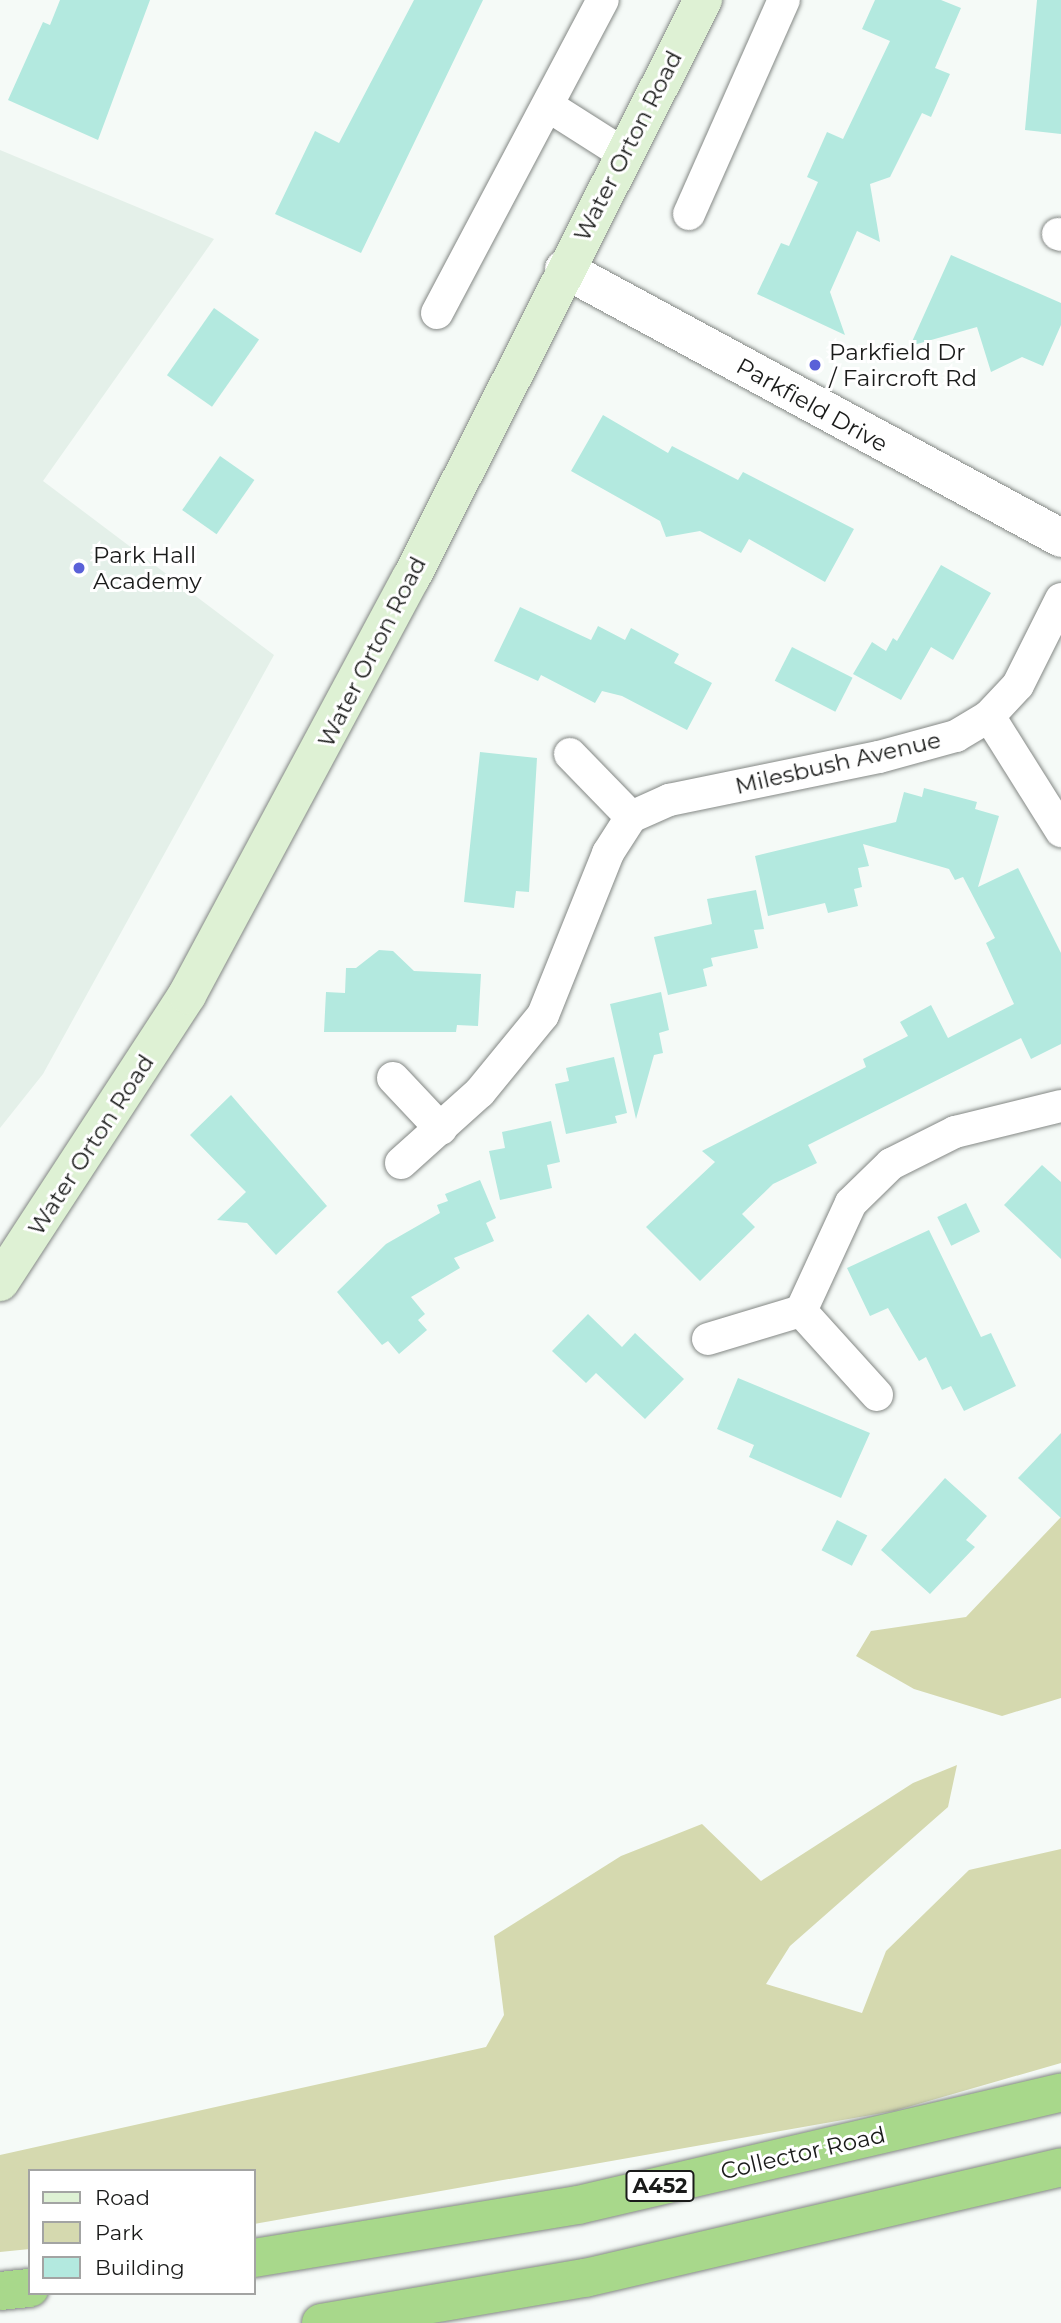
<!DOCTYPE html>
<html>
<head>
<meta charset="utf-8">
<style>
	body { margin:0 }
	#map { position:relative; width:1061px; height:2323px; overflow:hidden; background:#f5faf7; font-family:Montserrat,sans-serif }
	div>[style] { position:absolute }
	.built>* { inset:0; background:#e4f0e9 }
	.green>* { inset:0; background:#d5d9af }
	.building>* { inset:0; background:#b3e9df; transform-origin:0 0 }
	.roads { filter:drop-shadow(0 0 2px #848885) drop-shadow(0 0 2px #848885) }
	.minor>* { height:32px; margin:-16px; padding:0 16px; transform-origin:16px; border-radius:16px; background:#fff }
	.tertiary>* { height:38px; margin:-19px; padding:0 19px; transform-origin:19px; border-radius:19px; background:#fff }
	.secondary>* { height:38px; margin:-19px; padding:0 19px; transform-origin:19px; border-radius:19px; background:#def1d4 }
	.trunk>* { height:38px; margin:-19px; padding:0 19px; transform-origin:19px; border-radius:19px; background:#a8d88b }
	.dots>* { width:19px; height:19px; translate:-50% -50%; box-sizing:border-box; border:4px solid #fff; border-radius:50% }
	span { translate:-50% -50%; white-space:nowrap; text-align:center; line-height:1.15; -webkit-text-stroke:6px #fff; paint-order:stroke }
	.shield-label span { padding:2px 5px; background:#fff; border:2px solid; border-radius:5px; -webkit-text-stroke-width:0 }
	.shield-label { font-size:21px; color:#1a1b1a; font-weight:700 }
	.street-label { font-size:23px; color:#1a1b1a }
	.poi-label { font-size:23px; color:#1a1b1a }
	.left { translate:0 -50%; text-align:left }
	.legend { position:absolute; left:28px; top:2169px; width:228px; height:126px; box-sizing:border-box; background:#fff; border:2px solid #a3a4a3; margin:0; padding:9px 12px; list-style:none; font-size:21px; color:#1a1b1a }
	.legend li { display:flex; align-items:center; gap:14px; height:35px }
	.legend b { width:35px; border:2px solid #a3a4a3 }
</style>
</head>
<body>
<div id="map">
	<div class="built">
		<i style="clip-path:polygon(0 150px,214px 239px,43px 481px,274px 655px,43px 1074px,0 1128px)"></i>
	</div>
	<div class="green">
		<i style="clip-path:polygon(1061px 1517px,1061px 1698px,1002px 1716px,914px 1689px,856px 1656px,871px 1631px,966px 1617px)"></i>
		<i style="clip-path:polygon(957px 1765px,948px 1807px,790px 1946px,766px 1984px,862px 2013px,886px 1951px,969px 1870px,1061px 1849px,1061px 2063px,894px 2111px,254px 2224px,254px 2171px,30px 2171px,30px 2249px,0 2252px,0 2155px,486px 2047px,504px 2015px,494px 1936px,621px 1856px,702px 1824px,761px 1881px,913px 1783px)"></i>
	</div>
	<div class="building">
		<i style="clip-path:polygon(60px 0,150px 0,98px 140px,8px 100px,43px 22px,50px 25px)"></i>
		<i style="clip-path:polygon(414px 0,483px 0,361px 253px,275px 214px,315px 131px,339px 143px)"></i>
		<i style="clip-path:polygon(875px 0,941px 0,961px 8px,935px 68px,950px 74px,931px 117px,922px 113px,890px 177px,870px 184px,880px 242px,857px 231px,830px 292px,845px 335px,757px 294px,781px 243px,789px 246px,818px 182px,807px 177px,827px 132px,843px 139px,890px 41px,862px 29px)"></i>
		<i style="clip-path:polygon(1037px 0,1061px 0,1061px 134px,1025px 130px)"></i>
		<i style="clip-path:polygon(951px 255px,1061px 303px,1061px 325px,1043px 366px,1022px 357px,991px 372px,977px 327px,910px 346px)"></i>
		<i style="left:214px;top:308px;width:55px;height:82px;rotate:35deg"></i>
		<i style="clip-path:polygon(603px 415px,668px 453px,672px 446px,738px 480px,743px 472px,854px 529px,825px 582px,749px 539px,741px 553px,700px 531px,666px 537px,660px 521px,571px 471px)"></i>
		<i style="left:220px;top:456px;width:42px;height:66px;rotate:35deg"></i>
		<i style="clip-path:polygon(941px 565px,991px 593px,953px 660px,931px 647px,901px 700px,853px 674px,872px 642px,886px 651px,893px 638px,897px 641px)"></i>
		<i style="clip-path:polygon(520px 607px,591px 640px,598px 626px,625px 640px,631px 628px,679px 654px,674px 663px,712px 683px,687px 730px,622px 696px,602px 691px,595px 703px,541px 675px,538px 681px,494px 661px)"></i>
		<i style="left:792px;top:647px;width:68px;height:38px;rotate:27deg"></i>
		<i style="clip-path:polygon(480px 752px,537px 758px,529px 892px,516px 891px,514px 908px,464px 902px)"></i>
		<i style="clip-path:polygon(924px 788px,977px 802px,975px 809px,999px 816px,978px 887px,1018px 868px,1061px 953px,1061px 1044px,1031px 1059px,1021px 1038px,808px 1145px,817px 1163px,773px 1184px,742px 1214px,755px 1227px,700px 1281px,646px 1227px,715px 1162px,702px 1151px,866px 1067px,863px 1059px,908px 1036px,900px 1022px,931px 1005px,948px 1038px,1014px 1004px,986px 943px,995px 938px,963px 877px,955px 880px,949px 869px,863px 844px,869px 866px,858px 868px,862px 887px,854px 889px,858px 906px,828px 913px,825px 903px,768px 916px,755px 856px,896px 822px,904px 792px,922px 797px)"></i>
		<i style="clip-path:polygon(756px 890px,764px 929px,754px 930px,758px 948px,711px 958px,713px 966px,703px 969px,707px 986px,668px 995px,654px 937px,712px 924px,707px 899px)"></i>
		<i style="clip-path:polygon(379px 950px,393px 951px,414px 971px,481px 974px,478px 1026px,457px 1025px,456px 1032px,324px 1032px,326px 992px,345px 993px,346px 968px,356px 968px)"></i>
		<i style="clip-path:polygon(661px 992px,669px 1030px,659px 1033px,663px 1053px,654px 1055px,636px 1119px,610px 1004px)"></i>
		<i style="clip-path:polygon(614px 1057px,627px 1113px,615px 1116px,617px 1123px,566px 1134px,555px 1084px,569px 1081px,566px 1068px)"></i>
		<i style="clip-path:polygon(231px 1095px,327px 1206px,276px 1255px,247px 1223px,217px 1220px,246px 1192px,190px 1135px)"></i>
		<i style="clip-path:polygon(551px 1121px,560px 1162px,547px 1165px,552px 1188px,500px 1200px,489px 1151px,505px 1148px,502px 1132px)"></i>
		<i style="clip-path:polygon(1042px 1165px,1061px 1182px,1061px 1259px,1004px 1205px)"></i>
		<i style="clip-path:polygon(480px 1180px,496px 1218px,486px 1223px,494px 1241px,454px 1258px,460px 1268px,411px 1297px,425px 1314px,418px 1320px,427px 1330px,399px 1354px,388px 1341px,382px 1345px,337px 1292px,386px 1244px,440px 1213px,437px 1205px,448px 1201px,445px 1194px)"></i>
		<i style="left:966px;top:1203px;width:32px;height:32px;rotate:64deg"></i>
		<i style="clip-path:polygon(929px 1230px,981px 1337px,991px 1333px,1016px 1386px,964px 1411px,951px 1386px,942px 1390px,926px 1357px,919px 1361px,888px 1308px,870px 1316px,847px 1268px)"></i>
		<i style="clip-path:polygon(588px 1314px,622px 1347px,635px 1333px,684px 1379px,645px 1419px,596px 1373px,586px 1383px,552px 1351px)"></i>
		<i style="clip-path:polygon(738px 1378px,870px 1433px,841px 1498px,749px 1457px,754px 1445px,717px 1429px)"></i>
		<i style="clip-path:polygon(1061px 1433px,1061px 1518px,1018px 1478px)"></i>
		<i style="clip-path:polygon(945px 1478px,987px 1516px,966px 1540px,975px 1547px,930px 1594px,881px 1550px)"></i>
		<i style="left:837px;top:1520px;width:34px;height:34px;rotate:27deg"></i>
	</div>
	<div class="roads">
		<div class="minor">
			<i style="left:550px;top:107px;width:88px;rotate:32.4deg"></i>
			<i style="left:689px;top:214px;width:234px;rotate:-66.1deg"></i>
			<i style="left:1058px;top:234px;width:3px;rotate:18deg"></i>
			<i style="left:437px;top:313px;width:354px;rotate:-62.1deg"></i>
			<i style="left:989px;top:716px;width:136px;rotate:57.9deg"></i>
			<i style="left:570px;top:754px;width:88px;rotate:45.9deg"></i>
			<i style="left:393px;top:1078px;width:70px;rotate:46.7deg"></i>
			<i style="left:401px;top:1163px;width:106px;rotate:-41.9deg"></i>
			<i style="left:480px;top:1092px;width:99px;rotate:-50.7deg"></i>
			<i style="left:543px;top:1015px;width:175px;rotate:-68.1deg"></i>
			<i style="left:608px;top:853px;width:43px;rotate:-57.4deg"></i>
			<i style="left:631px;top:817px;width:42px;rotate:-24.1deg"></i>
			<i style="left:669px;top:800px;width:214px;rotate:-11.6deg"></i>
			<i style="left:879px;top:757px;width:80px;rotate:-15.3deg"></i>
			<i style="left:956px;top:736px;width:39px;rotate:-31deg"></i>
			<i style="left:989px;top:716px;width:42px;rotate:-46.9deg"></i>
			<i style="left:1018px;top:685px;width:96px;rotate:-63.4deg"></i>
			<i style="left:708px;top:1339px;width:97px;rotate:-16.8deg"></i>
			<i style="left:877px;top:1395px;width:113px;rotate:-132.1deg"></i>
			<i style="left:801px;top:1311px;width:119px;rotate:-65.2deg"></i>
			<i style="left:851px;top:1203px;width:56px;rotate:-44.3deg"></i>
			<i style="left:891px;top:1164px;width:72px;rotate:-26.6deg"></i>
			<i style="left:955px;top:1132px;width:109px;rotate:-13.8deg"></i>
		</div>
		<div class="tertiary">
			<i style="left:564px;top:269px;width:565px;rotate:28.42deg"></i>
		</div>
		<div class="secondary">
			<i style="left:0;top:1282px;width:343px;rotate:-56.9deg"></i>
			<i style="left:187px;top:995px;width:473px;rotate:-61.8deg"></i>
			<i style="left:411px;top:578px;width:648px;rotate:-63.2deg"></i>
		</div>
		<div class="trunk">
			<i style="left:254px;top:2258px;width:328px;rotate:-9.3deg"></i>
			<i style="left:578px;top:2205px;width:496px;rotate:-13.1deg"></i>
			<i style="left:0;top:2291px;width:30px;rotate:-6deg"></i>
			<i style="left:321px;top:2323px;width:268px;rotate:-9.7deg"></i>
			<i style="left:585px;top:2278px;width:489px;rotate:-13.1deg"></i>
		</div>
	</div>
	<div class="dots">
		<i style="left:815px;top:365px;background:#5a61d8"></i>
		<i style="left:79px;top:568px;background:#5a61d8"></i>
	</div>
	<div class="shield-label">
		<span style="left:660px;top:2186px">A452</span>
	</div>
	<div class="street-label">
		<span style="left:628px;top:146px;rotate:-63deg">Water Orton Road</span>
		<span style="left:812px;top:405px;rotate:29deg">Parkfield Drive</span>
		<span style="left:372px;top:652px;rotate:-63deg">Water Orton Road</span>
		<span style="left:838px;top:763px;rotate:-13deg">Milesbush Avenue</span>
		<span style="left:91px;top:1145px;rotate:-57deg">Water Orton Road</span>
		<span style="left:803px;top:2153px;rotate:-13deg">Collector Road</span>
	</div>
	<div class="poi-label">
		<span class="left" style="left:829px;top:365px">Parkfield Dr<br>/ Faircroft Rd</span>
		<span class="left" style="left:93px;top:568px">Park Hall<br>Academy</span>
	</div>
	<ul class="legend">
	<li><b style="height:9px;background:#def1d4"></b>Road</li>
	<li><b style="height:19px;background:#d5d9af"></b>Park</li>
	<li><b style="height:19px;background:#b3e9df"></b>Building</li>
	</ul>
</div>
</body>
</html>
